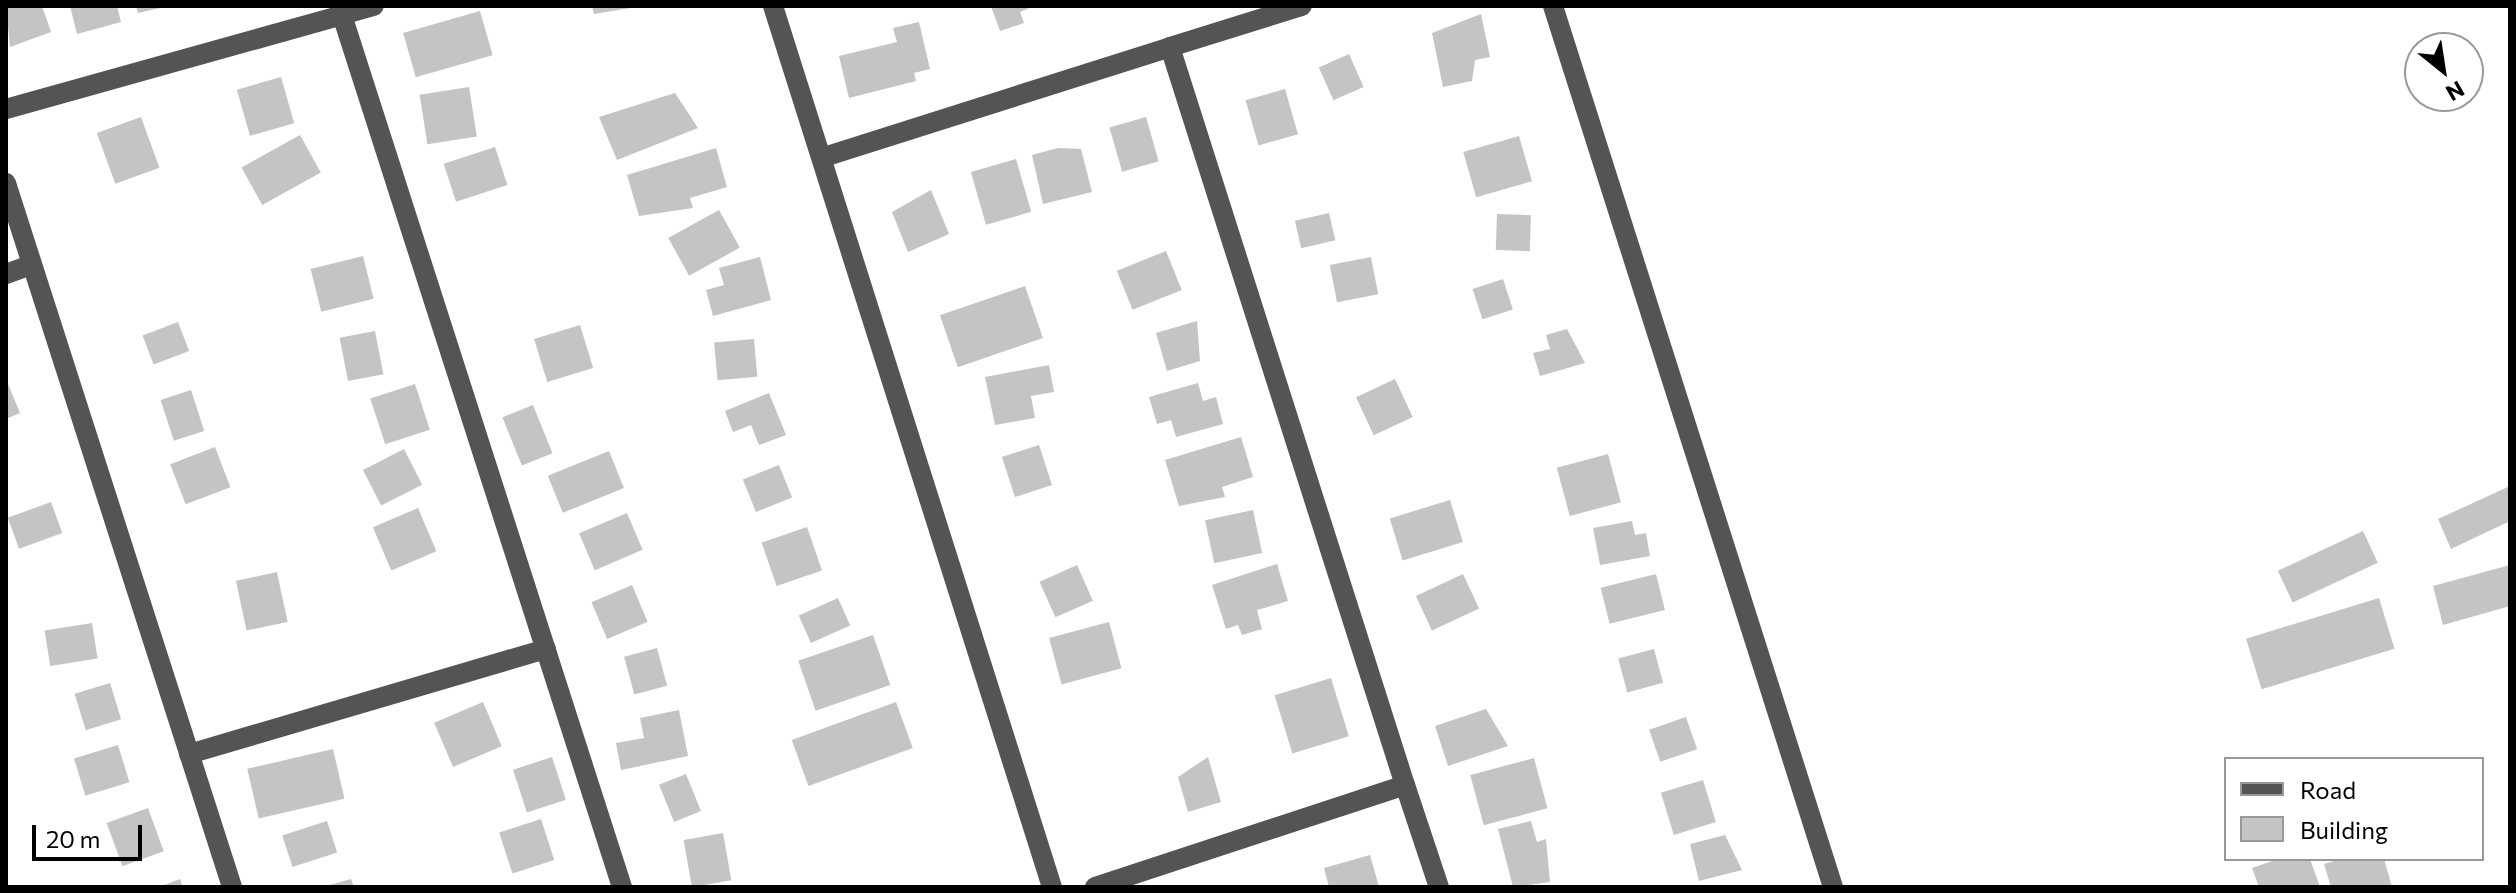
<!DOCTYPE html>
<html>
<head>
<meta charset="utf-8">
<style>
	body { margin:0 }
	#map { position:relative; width:2516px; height:893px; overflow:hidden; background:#fff; font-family:Commissioner,sans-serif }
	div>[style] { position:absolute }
	.building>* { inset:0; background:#c4c4c4; transform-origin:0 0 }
	.minor>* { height:20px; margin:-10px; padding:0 10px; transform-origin:10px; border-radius:10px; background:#545454 }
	span { translate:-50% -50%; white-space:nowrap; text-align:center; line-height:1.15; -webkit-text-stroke:8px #fff; paint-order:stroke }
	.frame { position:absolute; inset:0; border:8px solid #000; pointer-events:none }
	.legend { position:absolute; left:2224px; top:757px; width:260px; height:104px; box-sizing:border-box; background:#fff; border:2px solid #999; margin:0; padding:10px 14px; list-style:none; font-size:24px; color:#000 }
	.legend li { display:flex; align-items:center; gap:16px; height:40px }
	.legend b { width:40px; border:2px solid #999 }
	.north { position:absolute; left:2404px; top:32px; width:80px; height:80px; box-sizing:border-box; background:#fff; border:2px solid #999; border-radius:50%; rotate:150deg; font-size:22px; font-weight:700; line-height:32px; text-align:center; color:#000 }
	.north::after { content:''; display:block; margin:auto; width:28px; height:36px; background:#000; clip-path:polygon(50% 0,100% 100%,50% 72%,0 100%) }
	.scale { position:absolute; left:32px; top:825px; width:110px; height:36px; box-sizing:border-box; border:4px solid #000; border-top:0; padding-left:10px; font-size:24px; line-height:28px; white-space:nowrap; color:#000; -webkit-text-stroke:6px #fff; paint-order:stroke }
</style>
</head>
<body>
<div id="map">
	<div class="building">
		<i style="clip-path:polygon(6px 6px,42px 6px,51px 32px,10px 47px)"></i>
		<i style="clip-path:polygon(70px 6px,117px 6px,121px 22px,77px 34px)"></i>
		<i style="clip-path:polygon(136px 6px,165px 6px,165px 7px,138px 13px)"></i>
		<i style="clip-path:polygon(592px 6px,631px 6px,631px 8px,594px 14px)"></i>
		<i style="clip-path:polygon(991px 6px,1034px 6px,1020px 12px,1024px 23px,1000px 31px)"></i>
		<i style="left:480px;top:11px;width:46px;height:80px;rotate:74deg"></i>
		<i style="clip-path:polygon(1481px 14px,1490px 57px,1475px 60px,1472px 81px,1443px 87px,1432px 33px)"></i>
		<i style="clip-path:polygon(919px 22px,930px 69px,914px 73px,916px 81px,849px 98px,839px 56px,897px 42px,893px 28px)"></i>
		<i style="left:1349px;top:54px;width:36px;height:33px;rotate:66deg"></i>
		<i style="left:281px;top:77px;width:48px;height:46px;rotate:74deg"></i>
		<i style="left:469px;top:87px;width:50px;height:50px;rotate:81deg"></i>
		<i style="left:1285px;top:89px;width:47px;height:41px;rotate:74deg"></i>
		<i style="clip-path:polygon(675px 93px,698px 128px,617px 160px,599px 117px)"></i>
		<i style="left:141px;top:117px;width:54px;height:47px;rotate:70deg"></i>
		<i style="left:1146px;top:117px;width:46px;height:38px;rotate:74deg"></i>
		<i style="left:300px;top:135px;width:43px;height:67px;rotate:61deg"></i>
		<i style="left:1519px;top:136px;width:47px;height:58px;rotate:74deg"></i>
		<i style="left:495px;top:147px;width:40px;height:54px;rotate:72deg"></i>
		<i style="clip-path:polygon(716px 148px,727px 187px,690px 198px,693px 208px,639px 216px,627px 175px)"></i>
		<i style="clip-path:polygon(1058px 148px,1081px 149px,1092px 192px,1043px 204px,1032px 155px)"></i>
		<i style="left:1016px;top:159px;width:55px;height:47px;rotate:74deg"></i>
		<i style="clip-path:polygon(931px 190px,949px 234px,908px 252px,892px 212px)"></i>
		<i style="left:719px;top:210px;width:43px;height:58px;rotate:61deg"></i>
		<i style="left:1329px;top:213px;width:28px;height:35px;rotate:77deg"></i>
		<i style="left:1497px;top:214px;width:34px;height:36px;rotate:2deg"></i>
		<i style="left:1166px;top:251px;width:42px;height:53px;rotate:68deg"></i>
		<i style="left:363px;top:256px;width:44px;height:54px;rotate:76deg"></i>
		<i style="clip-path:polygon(760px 257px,771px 300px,713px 316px,706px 290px,724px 285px,719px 268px)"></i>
		<i style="left:1371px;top:257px;width:38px;height:42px;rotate:79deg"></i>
		<i style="left:1503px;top:279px;width:32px;height:32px;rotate:72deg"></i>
		<i style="left:1025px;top:286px;width:55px;height:90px;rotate:71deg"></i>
		<i style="clip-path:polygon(1197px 321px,1200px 361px,1167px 371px,1156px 333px)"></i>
		<i style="left:178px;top:322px;width:31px;height:38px;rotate:69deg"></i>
		<i style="left:580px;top:325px;width:45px;height:48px;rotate:73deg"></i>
		<i style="clip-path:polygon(1567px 329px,1585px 363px,1540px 376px,1533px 353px,1550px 349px,1546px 335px)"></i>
		<i style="left:375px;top:331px;width:44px;height:36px;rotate:79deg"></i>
		<i style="left:754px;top:339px;width:38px;height:40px;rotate:85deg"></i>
		<i style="clip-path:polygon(1049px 365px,1054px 392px,1031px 396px,1035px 418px,995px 425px,985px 377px)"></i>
		<i style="clip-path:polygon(6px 379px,20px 413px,6px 419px)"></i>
		<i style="left:1395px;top:379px;width:42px;height:43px;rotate:65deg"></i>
		<i style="clip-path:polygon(1198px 383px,1203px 401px,1216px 397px,1223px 424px,1176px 437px,1171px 420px,1157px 424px,1149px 397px)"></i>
		<i style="left:415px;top:384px;width:48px;height:47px;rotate:72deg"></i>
		<i style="left:191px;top:390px;width:43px;height:32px;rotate:72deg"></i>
		<i style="clip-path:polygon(769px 393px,786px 435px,759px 445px,751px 425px,733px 432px,725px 411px)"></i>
		<i style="left:533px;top:405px;width:52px;height:33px;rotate:68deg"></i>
		<i style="clip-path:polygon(1241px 437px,1253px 477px,1222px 487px,1225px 497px,1179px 506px,1165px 460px)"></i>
		<i style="left:1039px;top:445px;width:42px;height:39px;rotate:72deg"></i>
		<i style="left:215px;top:447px;width:43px;height:48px;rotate:69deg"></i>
		<i style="left:404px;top:449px;width:40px;height:46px;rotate:63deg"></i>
		<i style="left:609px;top:451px;width:40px;height:66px;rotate:68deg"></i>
		<i style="left:1608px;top:454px;width:50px;height:53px;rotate:75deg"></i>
		<i style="left:779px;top:465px;width:35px;height:39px;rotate:68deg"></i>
		<i style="clip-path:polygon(2510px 486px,2510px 521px,2451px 549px,2438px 519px)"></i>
		<i style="left:1450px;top:500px;width:44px;height:63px;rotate:73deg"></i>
		<i style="left:51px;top:502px;width:33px;height:46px;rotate:70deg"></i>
		<i style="left:418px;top:508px;width:47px;height:49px;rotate:67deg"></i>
		<i style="left:1253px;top:510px;width:44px;height:49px;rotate:78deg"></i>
		<i style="left:627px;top:513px;width:40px;height:52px;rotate:67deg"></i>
		<i style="clip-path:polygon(1632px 521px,1635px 535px,1646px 533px,1650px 556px,1600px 565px,1593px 528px)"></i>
		<i style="left:807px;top:527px;width:46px;height:48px;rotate:71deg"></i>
		<i style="left:2363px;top:531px;width:35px;height:94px;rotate:65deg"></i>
		<i style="clip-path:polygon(1277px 564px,1288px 601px,1257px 610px,1262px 629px,1242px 635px,1238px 625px,1226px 629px,1212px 585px)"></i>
		<i style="left:1077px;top:565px;width:39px;height:41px;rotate:66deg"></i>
		<i style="clip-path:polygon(2510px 565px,2510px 606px,2443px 625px,2433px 586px)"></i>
		<i style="left:277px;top:572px;width:51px;height:42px;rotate:78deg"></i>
		<i style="left:1463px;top:574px;width:38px;height:52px;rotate:65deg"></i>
		<i style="left:1656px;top:574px;width:37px;height:57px;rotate:76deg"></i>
		<i style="left:632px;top:585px;width:40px;height:44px;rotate:67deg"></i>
		<i style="left:838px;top:598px;width:30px;height:43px;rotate:66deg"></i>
		<i style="left:2379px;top:598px;width:53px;height:139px;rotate:73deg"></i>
		<i style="left:1109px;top:622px;width:48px;height:62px;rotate:75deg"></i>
		<i style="left:92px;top:623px;width:36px;height:48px;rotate:81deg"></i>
		<i style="left:873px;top:635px;width:53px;height:79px;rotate:71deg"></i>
		<i style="left:657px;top:648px;width:39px;height:34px;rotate:75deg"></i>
		<i style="left:1654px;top:649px;width:35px;height:37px;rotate:75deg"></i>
		<i style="left:1331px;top:678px;width:61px;height:59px;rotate:73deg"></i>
		<i style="left:110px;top:683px;width:38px;height:37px;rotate:73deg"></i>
		<i style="left:483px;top:702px;width:48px;height:53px;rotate:67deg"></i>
		<i style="left:896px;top:702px;width:49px;height:111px;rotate:70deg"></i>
		<i style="clip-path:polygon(1486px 709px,1508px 746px,1448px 766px,1435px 726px)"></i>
		<i style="clip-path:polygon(679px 710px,688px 756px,621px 770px,616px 743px,644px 738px,640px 718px)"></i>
		<i style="left:1686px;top:717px;width:34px;height:39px;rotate:71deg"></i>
		<i style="left:118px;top:745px;width:39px;height:46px;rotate:73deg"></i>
		<i style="left:333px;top:749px;width:51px;height:88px;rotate:77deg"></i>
		<i style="left:552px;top:757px;width:45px;height:41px;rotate:72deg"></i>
		<i style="clip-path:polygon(1208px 757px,1221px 802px,1188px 812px,1178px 777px)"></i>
		<i style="left:1534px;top:758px;width:52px;height:66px;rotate:75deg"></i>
		<i style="left:686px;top:774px;width:40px;height:29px;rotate:68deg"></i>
		<i style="left:1703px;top:780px;width:44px;height:44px;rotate:73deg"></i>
		<i style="left:148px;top:808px;width:46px;height:44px;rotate:70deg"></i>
		<i style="left:541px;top:819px;width:43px;height:44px;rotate:72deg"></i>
		<i style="left:327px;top:821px;width:33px;height:47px;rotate:72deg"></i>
		<i style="clip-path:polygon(1531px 821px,1537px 842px,1546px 839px,1550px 882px,1513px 887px,1498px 829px)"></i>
		<i style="left:723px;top:833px;width:48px;height:40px;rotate:80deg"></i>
		<i style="clip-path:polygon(1725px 835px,1742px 870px,1699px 881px,1690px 844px)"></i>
		<i style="clip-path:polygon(1370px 855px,1379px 887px,1329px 887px,1324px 868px)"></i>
		<i style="clip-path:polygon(2278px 859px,2310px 859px,2320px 887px,2259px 887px,2252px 868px)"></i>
		<i style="clip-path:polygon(2341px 859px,2384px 859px,2392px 887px,2331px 887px,2324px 864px)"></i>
		<i style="clip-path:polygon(180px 879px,183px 887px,159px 887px)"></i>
		<i style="clip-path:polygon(351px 879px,354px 887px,326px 887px,326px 886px)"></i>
	</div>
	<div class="minor">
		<i style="left:773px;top:6px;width:924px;rotate:72.43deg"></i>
		<i style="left:1553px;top:6px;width:924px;rotate:72.37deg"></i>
		<i style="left:342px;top:15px;width:33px;rotate:-16deg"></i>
		<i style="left:1170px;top:47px;width:138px;rotate:-17.3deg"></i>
		<i style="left:6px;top:109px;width:349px;rotate:-15.6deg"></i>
		<i style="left:342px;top:15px;width:916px;rotate:72.2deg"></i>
		<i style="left:824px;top:157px;width:363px;rotate:-17.6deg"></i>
		<i style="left:1170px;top:47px;width:775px;rotate:72.34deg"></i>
		<i style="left:6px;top:183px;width:739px;rotate:72.2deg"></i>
		<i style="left:6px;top:274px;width:27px;rotate:-20deg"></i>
		<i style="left:189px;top:754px;width:372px;rotate:-16.4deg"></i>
		<i style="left:1095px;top:887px;width:326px;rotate:-18.2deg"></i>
		<i style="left:1405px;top:785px;width:108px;rotate:71.6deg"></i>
	</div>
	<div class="frame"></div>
	<ul class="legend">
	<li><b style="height:10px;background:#545454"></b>Road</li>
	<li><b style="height:22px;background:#c4c4c4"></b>Building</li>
	</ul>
	<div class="north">N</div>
	<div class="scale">20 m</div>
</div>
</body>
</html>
